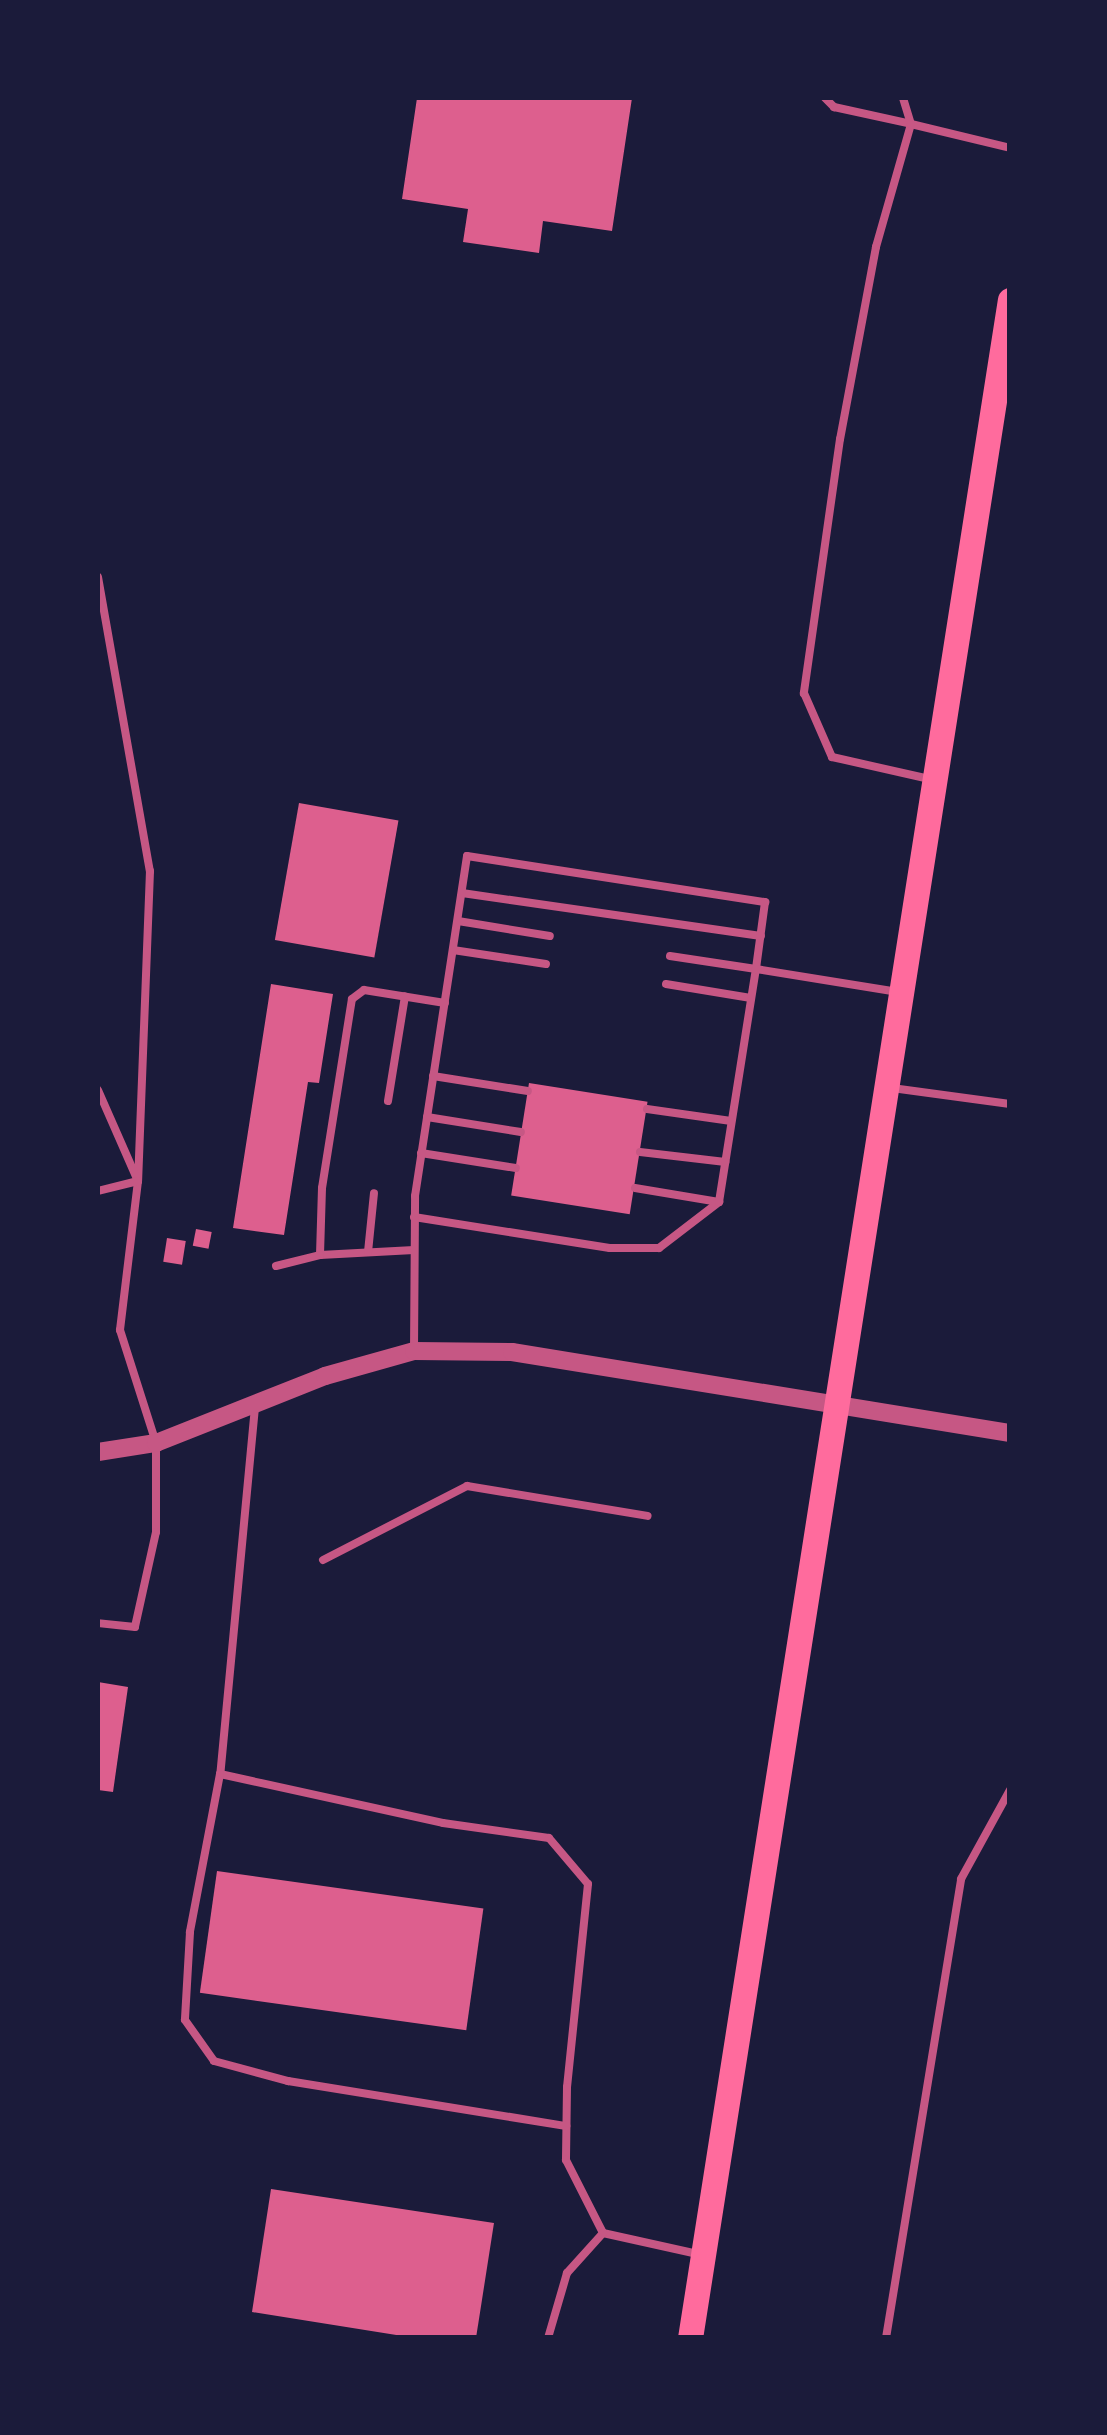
<!DOCTYPE html>
<html>
<head>
<meta charset="utf-8">
<style>
	body { margin:0 }
	#map { position:relative; width:1107px; height:2435px; overflow:hidden; background:#1b1b3a; font-family:"DM Sans",sans-serif }
	div>[style] { position:absolute }
	.building>* { inset:0; background:#dd5f8e; transform-origin:0 0 }
	.service>* { height:8px; margin:-4px; padding:0 4px; transform-origin:4px; border-radius:4px; background:#c65784 }
	.tertiary>* { height:18px; margin:-9px; padding:0 9px; transform-origin:9px; border-radius:9px; background:#c65784 }
	.primary>* { height:25px; margin:-12.5px; padding:0 12.5px; transform-origin:12.5px; border-radius:12.5px; background:#ff6b9d }
	span { translate:-50% -50%; white-space:nowrap; text-align:center; line-height:1.15; -webkit-text-stroke:8px #1b1b3a; paint-order:stroke }
	.frame { position:absolute; inset:0; border:100px solid #1b1b3a; pointer-events:none }
</style>
</head>
<body>
<div id="map">
	<div class="building">
		<i style="clip-path:polygon(417px 98px,632px 98px,612px 231px,543px 221px,539px 253px,463px 242px,468px 209px,402px 199px)"></i>
		<i style="left:299px;top:803px;width:101px;height:139px;rotate:10deg"></i>
		<i style="clip-path:polygon(271px 984px,333px 994px,319px 1083px,308px 1082px,284px 1235px,233px 1228px)"></i>
		<i style="left:529px;top:1083px;width:120px;height:114px;rotate:9deg"></i>
		<i style="left:196px;top:1229px;width:16px;height:17px;rotate:11deg"></i>
		<i style="left:167px;top:1238px;width:19px;height:24px;rotate:9deg"></i>
		<i style="clip-path:polygon(98px 1682px,128px 1687px,113px 1792px,98px 1790px)"></i>
		<i style="left:217px;top:1871px;width:269px;height:123px;rotate:8deg"></i>
		<i style="clip-path:polygon(271px 2189px,494px 2223px,476px 2338px,415px 2338px,252px 2312px)"></i>
	</div>
	<div class="service">
		<i style="left:825px;top:98px;width:13px;rotate:45deg"></i>
		<i style="left:834px;top:107px;width:79px;rotate:12.4deg"></i>
		<i style="left:911px;top:124px;width:128px;rotate:105.9deg"></i>
		<i style="left:876px;top:247px;width:195px;rotate:100.6deg"></i>
		<i style="left:840px;top:439px;width:257px;rotate:98.1deg"></i>
		<i style="left:804px;top:693px;width:70px;rotate:66.4deg"></i>
		<i style="left:832px;top:757px;width:100px;rotate:12.7deg"></i>
		<i style="left:903px;top:98px;width:27px;rotate:73deg"></i>
		<i style="left:911px;top:124px;width:102px;rotate:13.6deg"></i>
		<i style="left:98px;top:577px;width:299px;rotate:80deg"></i>
		<i style="left:150px;top:871px;width:310px;rotate:92.2deg"></i>
		<i style="left:138px;top:1181px;width:150px;rotate:96.9deg"></i>
		<i style="left:120px;top:1330px;width:119px;rotate:72.3deg"></i>
		<i style="left:156px;top:1443px;width:89px;rotate:90deg"></i>
		<i style="left:156px;top:1532px;width:97px;rotate:102.5deg"></i>
		<i style="left:135px;top:1627px;width:37px;rotate:-174deg"></i>
		<i style="left:462px;top:893px;width:302px;rotate:8.2deg"></i>
		<i style="left:458px;top:921px;width:93px;rotate:9.3deg"></i>
		<i style="left:453px;top:950px;width:94px;rotate:8.6deg"></i>
		<i style="left:666px;top:984px;width:86px;rotate:9.4deg"></i>
		<i style="left:433px;top:1076px;width:96px;rotate:9deg"></i>
		<i style="left:892px;top:1088px;width:119px;rotate:7.7deg"></i>
		<i style="left:98px;top:1090px;width:99px;rotate:66.3deg"></i>
		<i style="left:138px;top:1181px;width:41px;rotate:166deg"></i>
		<i style="left:388px;top:1101px;width:106px;rotate:-80.8deg"></i>
		<i style="left:647px;top:1109px;width:85px;rotate:8.1deg"></i>
		<i style="left:427px;top:1117px;width:95px;rotate:9.1deg"></i>
		<i style="left:640px;top:1152px;width:86px;rotate:6.7deg"></i>
		<i style="left:421px;top:1153px;width:96px;rotate:9deg"></i>
		<i style="left:635px;top:1188px;width:85px;rotate:9.5deg"></i>
		<i style="left:414px;top:1217px;width:198px;rotate:9deg"></i>
		<i style="left:610px;top:1248px;width:49px"></i>
		<i style="left:659px;top:1248px;width:76px;rotate:-37.5deg"></i>
		<i style="left:719px;top:1202px;width:236px;rotate:-81deg"></i>
		<i style="left:756px;top:969px;width:87px;rotate:-171.4deg"></i>
		<i style="left:414px;top:1250px;width:94px;rotate:177deg"></i>
		<i style="left:320px;top:1255px;width:67px;rotate:-88.3deg"></i>
		<i style="left:322px;top:1188px;width:191px;rotate:-81deg"></i>
		<i style="left:352px;top:999px;width:15px;rotate:-37deg"></i>
		<i style="left:364px;top:990px;width:82px;rotate:9.1deg"></i>
		<i style="left:368px;top:1252px;width:59px;rotate:-84.2deg"></i>
		<i style="left:276px;top:1266px;width:45px;rotate:-14deg"></i>
		<i style="left:414px;top:1351px;width:155px;rotate:-89.6deg"></i>
		<i style="left:415px;top:1196px;width:344px;rotate:-81.3deg"></i>
		<i style="left:467px;top:856px;width:302px;rotate:8.8deg"></i>
		<i style="left:765px;top:902px;width:68px;rotate:97.7deg"></i>
		<i style="left:756px;top:969px;width:144px;rotate:9.2deg"></i>
		<i style="left:255px;top:1407px;width:369px;rotate:95.4deg"></i>
		<i style="left:220px;top:1774px;width:228px;rotate:12.4deg"></i>
		<i style="left:443px;top:1823px;width:107px;rotate:8.1deg"></i>
		<i style="left:549px;top:1838px;width:60px;rotate:49.7deg"></i>
		<i style="left:588px;top:1884px;width:204px;rotate:95.9deg"></i>
		<i style="left:567px;top:2087px;width:73px;rotate:90.8deg"></i>
		<i style="left:566px;top:2160px;width:82px;rotate:63.1deg"></i>
		<i style="left:603px;top:2233px;width:97px;rotate:12.5deg"></i>
		<i style="left:323px;top:1560px;width:162px;rotate:-27.2deg"></i>
		<i style="left:467px;top:1486px;width:183px;rotate:9.4deg"></i>
		<i style="left:220px;top:1774px;width:161px;rotate:100.8deg"></i>
		<i style="left:190px;top:1932px;width:88px;rotate:93.3deg"></i>
		<i style="left:185px;top:2020px;width:50px;rotate:54.7deg"></i>
		<i style="left:214px;top:2061px;width:77px;rotate:15.1deg"></i>
		<i style="left:288px;top:2081px;width:282px;rotate:9.2deg"></i>
		<i style="left:548px;top:2338px;width:68px;rotate:-73.7deg"></i>
		<i style="left:567px;top:2273px;width:54px;rotate:-48deg"></i>
		<i style="left:886px;top:2338px;width:465px;rotate:-80.7deg"></i>
		<i style="left:961px;top:1879px;width:102px;rotate:-61.2deg"></i>
	</div>
	<div class="tertiary">
		<i style="left:98px;top:1452px;width:59px;rotate:-8.8deg"></i>
		<i style="left:156px;top:1443px;width:182px;rotate:-21.6deg"></i>
		<i style="left:325px;top:1376px;width:92px;rotate:-15.7deg"></i>
		<i style="left:414px;top:1351px;width:98px;rotate:0.6deg"></i>
		<i style="left:512px;top:1352px;width:505px;rotate:9.24deg"></i>
	</div>
	<div class="primary">
		<i style="left:690px;top:2338px;width:2063px;rotate:-81.08deg"></i>
	</div>
	<div class="frame"></div>
</div>
</body>
</html>
